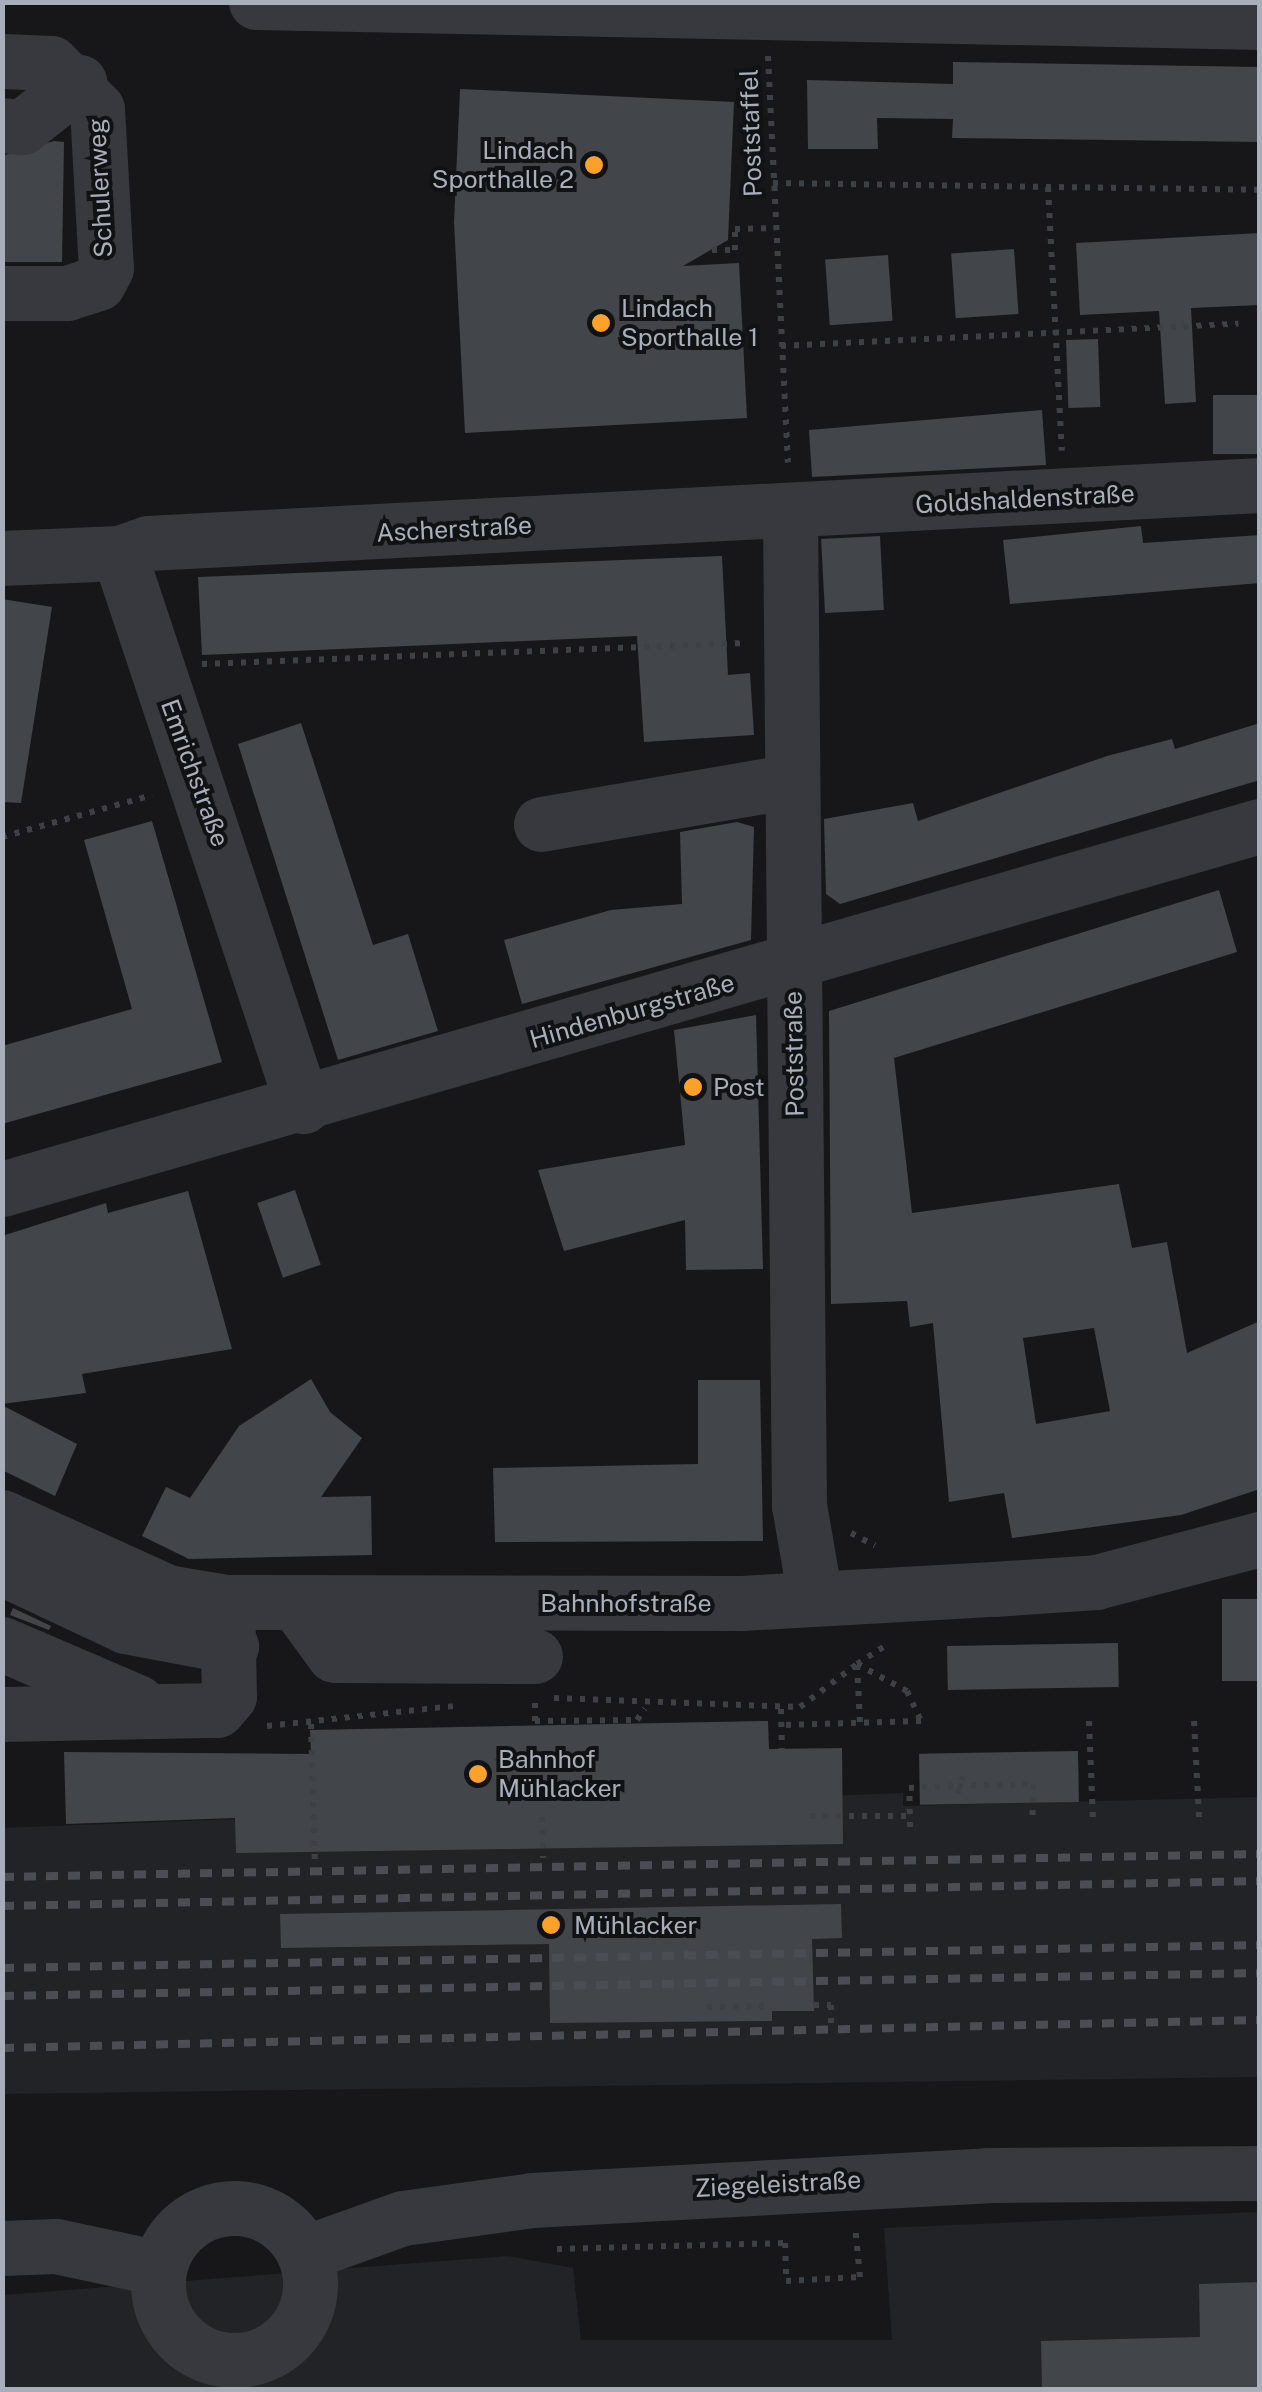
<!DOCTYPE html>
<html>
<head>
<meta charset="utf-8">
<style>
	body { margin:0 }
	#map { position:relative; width:1262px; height:2392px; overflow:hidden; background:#171719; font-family:"Public Sans",sans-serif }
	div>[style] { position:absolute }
	.built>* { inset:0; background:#222326 }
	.building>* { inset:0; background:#424549; transform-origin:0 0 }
	.path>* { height:6px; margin-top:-3px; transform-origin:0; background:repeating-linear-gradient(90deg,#3d4045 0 5px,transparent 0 13px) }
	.minor>* { height:55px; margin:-27.5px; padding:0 27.5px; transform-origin:27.5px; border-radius:27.5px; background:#37393e }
	.minor>.ring { margin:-27.5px; padding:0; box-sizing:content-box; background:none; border:55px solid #37393e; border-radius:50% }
	.rail>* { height:8px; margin-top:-4px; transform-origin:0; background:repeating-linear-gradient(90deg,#4a4d53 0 12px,transparent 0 22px) }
	.dots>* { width:28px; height:28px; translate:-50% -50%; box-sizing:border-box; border:5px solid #111214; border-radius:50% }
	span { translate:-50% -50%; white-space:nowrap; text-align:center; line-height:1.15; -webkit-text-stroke:8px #111214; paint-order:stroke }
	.street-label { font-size:25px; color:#a8afba }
	.poi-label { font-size:25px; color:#a8afba }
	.right { translate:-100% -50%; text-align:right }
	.left { translate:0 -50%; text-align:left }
	.frame { position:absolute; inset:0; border:5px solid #a8afba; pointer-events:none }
</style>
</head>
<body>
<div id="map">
	<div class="built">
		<i style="clip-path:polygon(903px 1793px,903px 1806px,1259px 1797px,1259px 2077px,3px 2094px,2px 1828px)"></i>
		<i style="clip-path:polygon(1259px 2212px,1259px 2389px,3px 2390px,3px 2295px,508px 2256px,573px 2268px,581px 2340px,892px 2340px,884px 2228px)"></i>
	</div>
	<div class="building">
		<i style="clip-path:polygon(953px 62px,1259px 67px,1258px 142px,952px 138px,953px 119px,877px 118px,878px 149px,808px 149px,807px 80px,953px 84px)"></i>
		<i style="clip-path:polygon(460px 89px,734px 102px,728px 240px,683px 266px,739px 263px,747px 418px,465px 433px,454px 222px)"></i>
		<i style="clip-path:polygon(54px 141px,64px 142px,62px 262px,2px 262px,2px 156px)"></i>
		<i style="clip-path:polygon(1260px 233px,1260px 305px,1191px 308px,1196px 402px,1165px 404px,1159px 311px,1080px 315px,1076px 243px)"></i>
		<i style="left:1014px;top:249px;width:65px;height:63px;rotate:86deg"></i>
		<i style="left:888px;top:255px;width:66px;height:63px;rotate:86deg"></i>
		<i style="left:1098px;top:339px;width:68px;height:32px;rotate:88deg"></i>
		<i style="left:1260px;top:395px;width:59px;height:47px;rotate:90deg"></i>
		<i style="clip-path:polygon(1042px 410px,1046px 465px,812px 477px,809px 430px)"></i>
		<i style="clip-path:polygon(1141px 526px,1143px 543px,1260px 535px,1260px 583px,1010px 604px,1003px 540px)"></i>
		<i style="left:880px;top:536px;width:74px;height:59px;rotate:87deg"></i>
		<i style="clip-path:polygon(722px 556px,728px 675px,750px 673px,754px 735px,644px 742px,637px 636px,202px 655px,198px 577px)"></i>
		<i style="clip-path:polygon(2px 599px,52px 607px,21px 803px,2px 802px)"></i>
		<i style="clip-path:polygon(301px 723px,373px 945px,408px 934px,438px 1031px,338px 1060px,238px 744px)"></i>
		<i style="clip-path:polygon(1260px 723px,1260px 780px,840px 904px,826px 894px,824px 819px,913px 803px,918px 821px,1107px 756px,1172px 739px,1175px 749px)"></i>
		<i style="clip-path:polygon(152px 821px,222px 1062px,2px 1124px,2px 1046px,132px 1009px,84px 840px)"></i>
		<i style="clip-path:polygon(737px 822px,754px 827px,751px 940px,522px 1004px,504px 940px,611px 910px,682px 904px,680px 832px)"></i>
		<i style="clip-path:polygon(evenodd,1219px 890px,1237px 952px,894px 1058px,912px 1213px,1119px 1184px,1132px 1248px,1167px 1242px,1187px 1353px,1260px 1321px,1260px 1489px,1181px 1515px,1012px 1538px,1004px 1493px,949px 1502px,933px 1323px,910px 1327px,907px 1301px,831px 1304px,829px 1011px,1219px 890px,1094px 1328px,1110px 1411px,1036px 1424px,1023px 1338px,1094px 1328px)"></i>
		<i style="clip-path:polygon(756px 1015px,763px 1269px,686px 1270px,685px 1220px,564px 1251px,538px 1170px,685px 1145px,674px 1030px)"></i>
		<i style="left:295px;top:1190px;width:79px;height:40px;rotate:71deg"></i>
		<i style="clip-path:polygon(188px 1191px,232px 1349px,82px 1374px,86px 1393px,2px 1404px,2px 1236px,106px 1203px,108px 1213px)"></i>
		<i style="clip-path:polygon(311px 1379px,330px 1412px,362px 1438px,321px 1497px,371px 1496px,372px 1555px,189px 1559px,142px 1536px,166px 1487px,190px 1498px,239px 1426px)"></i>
		<i style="clip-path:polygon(698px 1380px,760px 1380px,763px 1541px,495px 1542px,493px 1468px,698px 1464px)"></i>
		<i style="clip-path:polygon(2px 1405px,77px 1444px,55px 1496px,2px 1470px)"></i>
		<i style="left:1222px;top:1599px;width:38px;height:82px"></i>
		<i style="clip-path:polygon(13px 1608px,51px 1626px,49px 1630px,10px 1615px)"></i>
		<i style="left:1118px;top:1643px;width:44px;height:171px;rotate:89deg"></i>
		<i style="clip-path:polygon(768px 1721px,769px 1749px,842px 1748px,843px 1844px,236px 1853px,235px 1818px,66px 1824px,64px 1752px,311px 1754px,310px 1730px)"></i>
		<i style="left:1078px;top:1751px;width:51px;height:159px;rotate:89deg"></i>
		<i style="clip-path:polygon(841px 1904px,842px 1938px,812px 1939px,814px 2011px,772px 2011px,772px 2021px,550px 2023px,549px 1944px,281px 1948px,280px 1914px)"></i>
		<i style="clip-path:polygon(1260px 2282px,1260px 2390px,1042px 2390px,1041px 2341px,1200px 2337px,1199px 2284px)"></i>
	</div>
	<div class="path">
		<i style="left:768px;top:56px;width:407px;rotate:87.2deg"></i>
		<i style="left:773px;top:183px;width:487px;rotate:0.8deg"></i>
		<i style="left:1048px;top:187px;width:264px;rotate:87deg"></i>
		<i style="left:712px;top:250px;width:23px"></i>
		<i style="left:735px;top:250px;width:21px;rotate:-90deg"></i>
		<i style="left:735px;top:229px;width:40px;rotate:-1.4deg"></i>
		<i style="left:781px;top:346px;width:458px;rotate:-2.8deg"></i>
		<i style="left:202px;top:664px;width:542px;rotate:-2.22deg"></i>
		<i style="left:2px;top:837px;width:156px;rotate:-15.6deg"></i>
		<i style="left:851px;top:1533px;width:27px;rotate:28deg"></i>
		<i style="left:554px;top:1698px;width:246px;rotate:2.1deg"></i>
		<i style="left:800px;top:1707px;width:71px;rotate:-37deg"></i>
		<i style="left:857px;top:1664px;width:57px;rotate:28.4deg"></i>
		<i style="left:907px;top:1691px;width:33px;rotate:65deg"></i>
		<i style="left:921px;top:1721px;width:139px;rotate:178.4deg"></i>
		<i style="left:535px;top:1703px;width:23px;rotate:90deg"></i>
		<i style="left:781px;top:1709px;width:40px;rotate:88.6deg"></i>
		<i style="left:535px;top:1721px;width:102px;rotate:-0.6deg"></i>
		<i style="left:637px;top:1720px;width:14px;rotate:-56deg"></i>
		<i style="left:1089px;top:1721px;width:101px;rotate:87.7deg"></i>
		<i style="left:1194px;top:1721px;width:97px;rotate:87deg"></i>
		<i style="left:860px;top:1722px;width:58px;rotate:-93deg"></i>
		<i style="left:857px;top:1664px;width:35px;rotate:-33deg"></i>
		<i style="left:311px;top:1724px;width:139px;rotate:88.4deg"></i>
		<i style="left:267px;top:1726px;width:187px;rotate:-6.1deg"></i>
		<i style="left:958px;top:1793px;width:17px;rotate:-73deg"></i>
		<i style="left:810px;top:1816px;width:100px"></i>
		<i style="left:542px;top:1817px;width:41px;rotate:88.6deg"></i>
		<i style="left:910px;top:1827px;width:39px;rotate:-91deg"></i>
		<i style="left:909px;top:1788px;width:49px;rotate:-2.3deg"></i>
		<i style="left:958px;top:1786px;width:75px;rotate:-1.5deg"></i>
		<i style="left:1033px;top:1784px;width:39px;rotate:91deg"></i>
		<i style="left:814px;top:2005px;width:17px"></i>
		<i style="left:831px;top:2005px;width:19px;rotate:90deg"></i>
		<i style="left:707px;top:2007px;width:63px;rotate:-0.9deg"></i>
		<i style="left:557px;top:2249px;width:228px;rotate:-1.5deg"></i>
		<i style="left:785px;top:2243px;width:38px;rotate:88deg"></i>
		<i style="left:786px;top:2281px;width:74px;rotate:-3.1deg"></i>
		<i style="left:860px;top:2277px;width:51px;rotate:-95.6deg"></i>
	</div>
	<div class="minor">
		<i style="left:256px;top:2px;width:1004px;rotate:1.14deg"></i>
		<i style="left:2px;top:61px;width:49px;rotate:2.3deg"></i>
		<i style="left:51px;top:63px;width:65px;rotate:45deg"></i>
		<i style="left:97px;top:109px;width:159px;rotate:86.8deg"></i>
		<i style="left:106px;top:268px;width:17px;rotate:118deg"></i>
		<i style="left:98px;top:283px;width:33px;rotate:162deg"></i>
		<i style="left:67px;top:293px;width:65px;rotate:180deg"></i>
		<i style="left:2px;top:125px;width:20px;rotate:6deg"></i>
		<i style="left:22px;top:127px;width:73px;rotate:-38.3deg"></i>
		<i style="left:790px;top:514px;width:991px;rotate:89.48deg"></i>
		<i style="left:799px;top:1505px;width:88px;rotate:80.2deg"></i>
		<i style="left:119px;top:553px;width:31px;rotate:-19deg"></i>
		<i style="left:148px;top:543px;width:1114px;rotate:-2.99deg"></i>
		<i style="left:2px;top:558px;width:117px;rotate:-2.4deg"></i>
		<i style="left:119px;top:553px;width:583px;rotate:71.6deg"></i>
		<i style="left:541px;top:824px;width:250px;rotate:-9.7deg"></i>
		<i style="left:2px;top:1189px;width:1309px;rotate:-16.1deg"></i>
		<i style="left:2px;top:1517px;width:181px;rotate:24.4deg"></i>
		<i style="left:167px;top:1592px;width:61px;rotate:9.5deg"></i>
		<i style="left:227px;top:1602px;width:514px;rotate:0.11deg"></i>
		<i style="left:741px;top:1603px;width:253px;rotate:-3.2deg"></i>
		<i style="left:994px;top:1589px;width:102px;rotate:-3.9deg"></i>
		<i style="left:1096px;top:1582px;width:170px;rotate:-14.7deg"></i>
		<i style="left:2px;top:1568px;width:136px;rotate:25.2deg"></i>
		<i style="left:125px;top:1626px;width:108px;rotate:10.7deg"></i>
		<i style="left:296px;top:1603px;width:64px;rotate:53.8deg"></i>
		<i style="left:334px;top:1655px;width:201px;rotate:0.3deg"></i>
		<i style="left:2px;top:1644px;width:147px;rotate:23.2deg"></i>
		<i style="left:2px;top:1714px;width:215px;rotate:-1.1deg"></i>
		<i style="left:217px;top:1710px;width:18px;rotate:-49deg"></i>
		<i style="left:229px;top:1696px;width:94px;rotate:-91.2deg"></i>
		<i class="ring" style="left:158px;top:2208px;width:97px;height:97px"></i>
		<i style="left:2px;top:2248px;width:54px;rotate:-2.1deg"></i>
		<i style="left:56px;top:2246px;width:105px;rotate:12.1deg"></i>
		<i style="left:305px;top:2253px;width:104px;rotate:-19.7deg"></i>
		<i style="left:403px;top:2218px;width:130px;rotate:-7.9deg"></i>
		<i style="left:532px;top:2200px;width:457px;rotate:-3.1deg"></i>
		<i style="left:988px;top:2175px;width:272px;rotate:-0.4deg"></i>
	</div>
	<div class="rail">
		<i style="left:2px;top:1877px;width:1258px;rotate:-1.05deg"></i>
		<i style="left:2px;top:1906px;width:1258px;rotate:-1.14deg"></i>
		<i style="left:2px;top:1968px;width:1258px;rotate:-1.05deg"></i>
		<i style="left:2px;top:1996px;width:1258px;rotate:-1.05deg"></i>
		<i style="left:2px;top:2048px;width:1258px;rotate:-1.28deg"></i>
	</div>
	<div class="dots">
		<i style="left:594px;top:165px;background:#fda12a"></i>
		<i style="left:601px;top:323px;background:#fda12a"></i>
		<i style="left:693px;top:1087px;background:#fda12a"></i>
		<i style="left:478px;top:1774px;background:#fda12a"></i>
		<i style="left:551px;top:1925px;background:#fda12a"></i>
	</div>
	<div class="street-label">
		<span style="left:751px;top:133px;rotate:-92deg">Poststaffel</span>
		<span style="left:100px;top:188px;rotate:-93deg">Schulerweg</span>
		<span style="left:1025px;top:499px;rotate:-3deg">Goldshaldenstraße</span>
		<span style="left:454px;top:529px;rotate:-3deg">Ascherstraße</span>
		<span style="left:195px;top:773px;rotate:70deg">Emrichstraße</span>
		<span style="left:632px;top:1011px;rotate:-16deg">Hindenburgstraße</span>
		<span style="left:794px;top:1054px;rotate:-91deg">Poststraße</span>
		<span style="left:626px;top:1603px">Bahnhofstraße</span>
		<span style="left:778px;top:2184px;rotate:-3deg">Ziegeleistraße</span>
	</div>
	<div class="poi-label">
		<span class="right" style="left:574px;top:165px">Lindach<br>Sporthalle 2</span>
		<span class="left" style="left:621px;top:323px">Lindach<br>Sporthalle 1</span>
		<span class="left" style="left:713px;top:1087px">Post</span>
		<span class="left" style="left:498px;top:1774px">Bahnhof<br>Mühlacker</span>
		<span class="left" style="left:574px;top:1925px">Mühlacker</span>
	</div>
	<div class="frame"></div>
</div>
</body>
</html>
